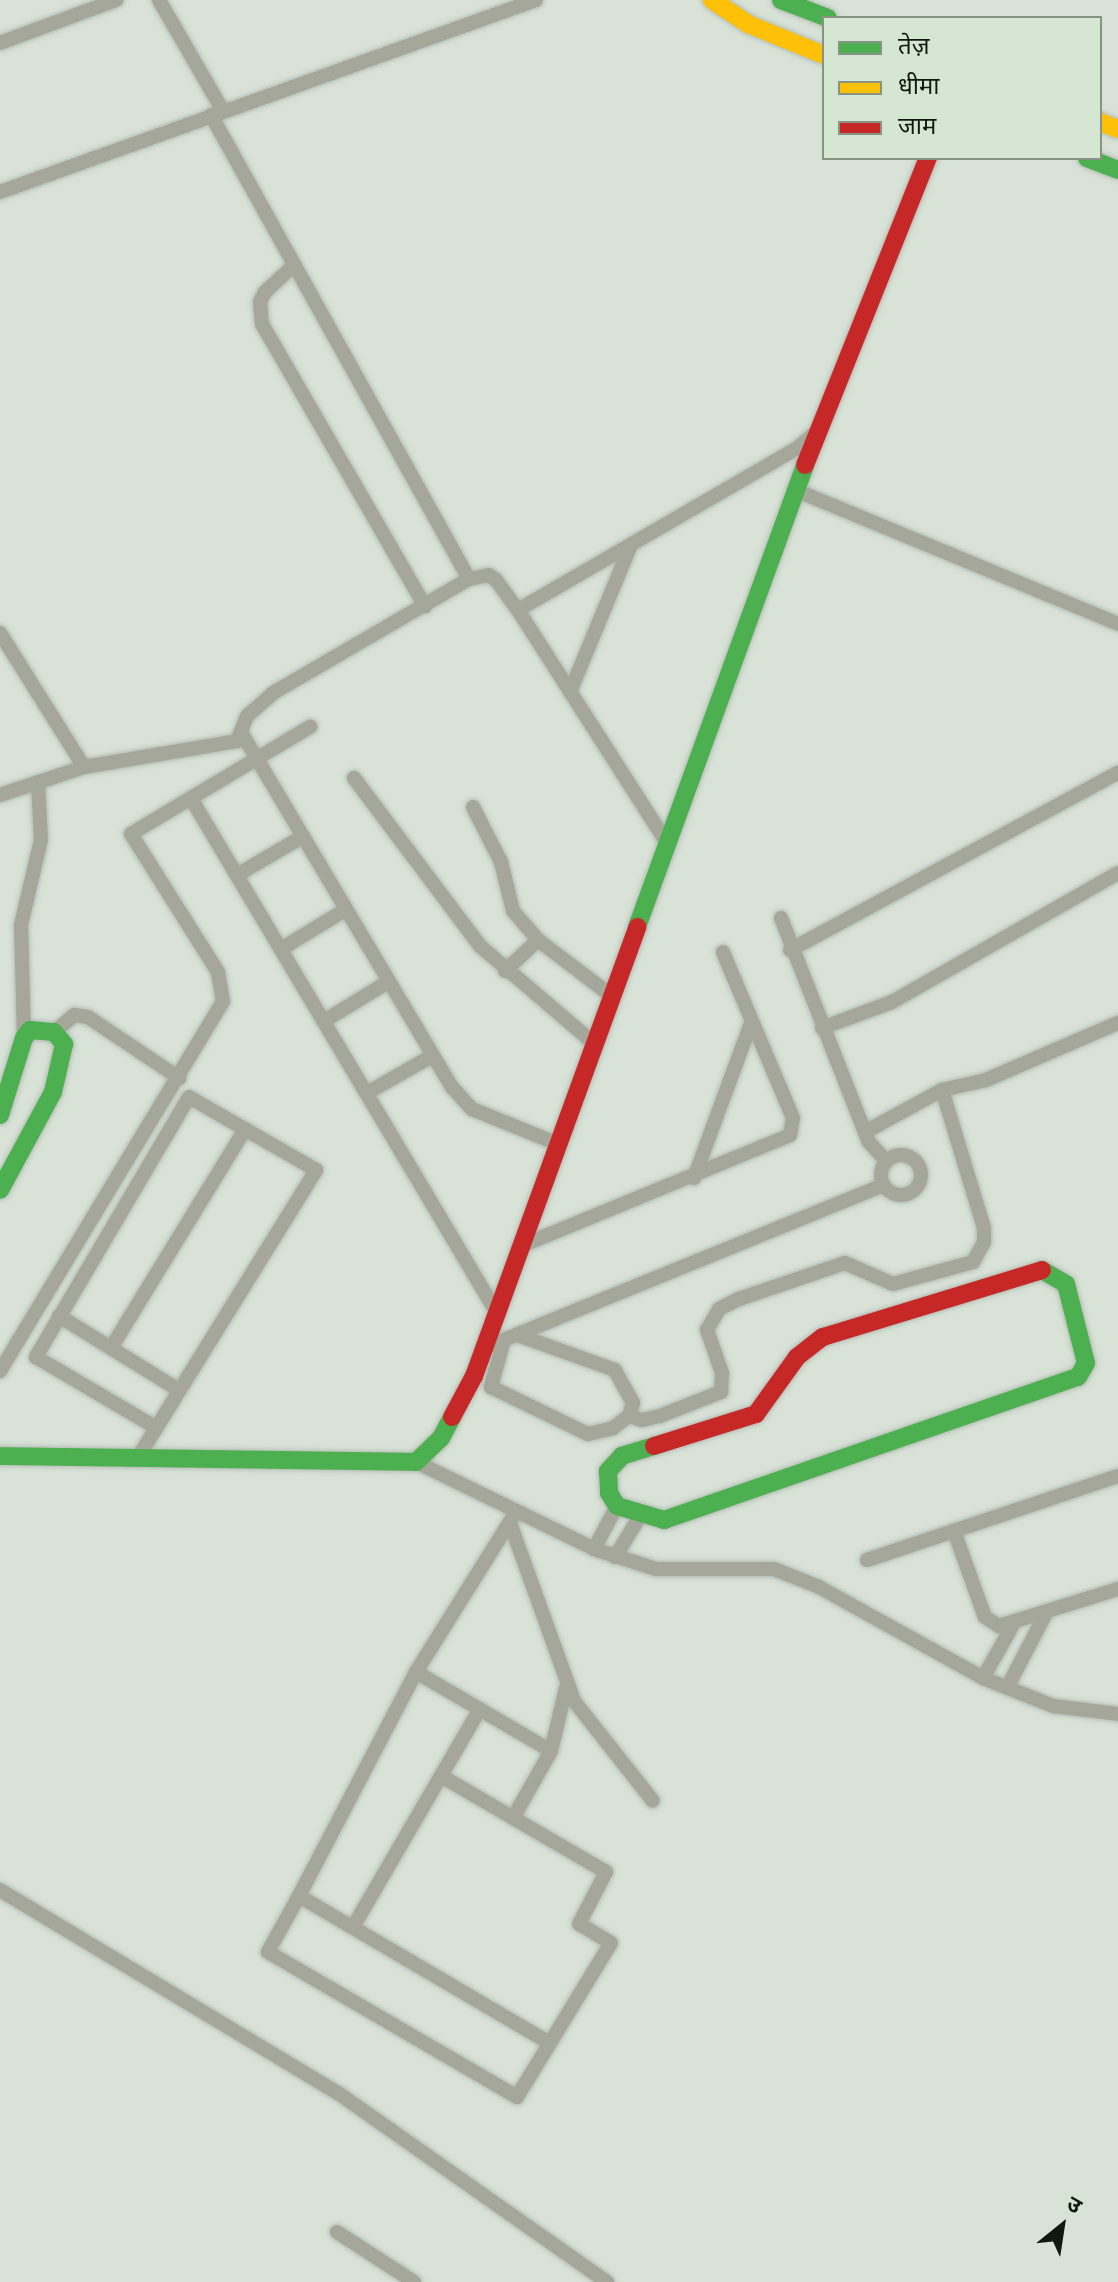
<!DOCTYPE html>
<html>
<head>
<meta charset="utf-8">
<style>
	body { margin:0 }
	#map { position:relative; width:1118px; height:2282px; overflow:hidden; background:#d8e2d7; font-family:"DejaVu Sans","Noto Sans Devanagari",sans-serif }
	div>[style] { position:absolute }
	.roads { filter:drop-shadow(0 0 2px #b5bdb4) drop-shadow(0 0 2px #b5bdb4) }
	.street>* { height:14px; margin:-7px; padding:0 7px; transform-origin:7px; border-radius:7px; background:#a4a79a }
	.street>.ring { margin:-7px; padding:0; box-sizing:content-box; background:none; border:14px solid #a4a79a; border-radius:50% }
	.fast>* { height:18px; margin:-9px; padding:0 9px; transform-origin:9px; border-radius:9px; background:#4caf50 }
	.slow>* { height:18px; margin:-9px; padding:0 9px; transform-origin:9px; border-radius:9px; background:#ffc107 }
	.jam>* { height:18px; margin:-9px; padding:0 9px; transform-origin:9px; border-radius:9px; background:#c62828 }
	span { translate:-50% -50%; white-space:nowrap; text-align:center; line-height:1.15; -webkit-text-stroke:8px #d5e7d2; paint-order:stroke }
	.legend { position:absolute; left:822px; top:16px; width:280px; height:144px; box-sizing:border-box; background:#d5e7d2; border:2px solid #879484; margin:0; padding:10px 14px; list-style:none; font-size:24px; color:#111810 }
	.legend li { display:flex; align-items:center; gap:16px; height:40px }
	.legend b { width:40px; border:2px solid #879484 }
	.north { position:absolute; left:1022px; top:2186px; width:80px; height:80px; -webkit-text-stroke:6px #d5e7d2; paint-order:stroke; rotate:30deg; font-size:22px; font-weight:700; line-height:32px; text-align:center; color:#111810 }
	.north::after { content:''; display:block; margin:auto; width:28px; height:36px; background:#111810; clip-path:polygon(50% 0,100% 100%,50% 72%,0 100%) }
</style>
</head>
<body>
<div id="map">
	<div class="roads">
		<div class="street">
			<i style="left:159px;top:0;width:128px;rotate:60deg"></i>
			<i style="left:0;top:43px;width:124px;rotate:-20.3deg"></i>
			<i style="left:211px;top:115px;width:531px;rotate:60.92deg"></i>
			<i style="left:0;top:192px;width:569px;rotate:-19.71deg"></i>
			<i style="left:293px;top:266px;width:38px;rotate:137deg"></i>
			<i style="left:265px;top:292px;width:11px;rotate:117deg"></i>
			<i style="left:260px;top:302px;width:22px;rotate:85deg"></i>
			<i style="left:262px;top:324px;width:326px;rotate:60deg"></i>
			<i style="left:795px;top:490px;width:350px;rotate:22.5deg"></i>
			<i style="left:518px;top:610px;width:277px;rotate:57.4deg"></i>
			<i style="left:0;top:633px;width:158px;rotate:57.9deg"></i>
			<i style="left:570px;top:692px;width:159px;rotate:-67.5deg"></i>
			<i style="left:241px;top:732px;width:412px;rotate:59.3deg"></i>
			<i style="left:451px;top:1086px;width:31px;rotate:48deg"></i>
			<i style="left:472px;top:1109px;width:93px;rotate:22.1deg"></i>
			<i style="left:354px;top:778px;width:210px;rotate:53.1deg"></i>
			<i style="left:480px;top:946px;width:153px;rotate:40.5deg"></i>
			<i style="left:0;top:795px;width:89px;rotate:-18.4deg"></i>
			<i style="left:84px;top:767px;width:155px;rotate:-9.6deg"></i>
			<i style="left:237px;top:741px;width:27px;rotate:-68deg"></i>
			<i style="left:247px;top:716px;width:35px;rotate:-41deg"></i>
			<i style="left:273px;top:693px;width:227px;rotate:-30.2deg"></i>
			<i style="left:469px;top:579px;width:20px;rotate:-11deg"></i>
			<i style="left:489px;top:575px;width:9px;rotate:36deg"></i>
			<i style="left:496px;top:580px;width:37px;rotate:54deg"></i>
			<i style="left:518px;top:610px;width:321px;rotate:-30.1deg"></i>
			<i style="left:796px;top:449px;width:26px;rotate:-40deg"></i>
			<i style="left:192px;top:800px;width:597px;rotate:59.27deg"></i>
			<i style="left:473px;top:807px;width:62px;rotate:63deg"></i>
			<i style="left:501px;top:862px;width:50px;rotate:76.2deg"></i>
			<i style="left:513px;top:911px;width:38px;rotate:49deg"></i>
			<i style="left:538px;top:940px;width:94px;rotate:37.2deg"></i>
			<i style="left:237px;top:875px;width:75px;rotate:-30.3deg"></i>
			<i style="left:781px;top:918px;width:241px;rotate:68.6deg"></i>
			<i style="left:869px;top:1142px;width:25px;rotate:48deg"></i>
			<i style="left:281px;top:949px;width:75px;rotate:-31.4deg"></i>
			<i style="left:790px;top:950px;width:373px;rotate:-28.4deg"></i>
			<i style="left:505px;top:971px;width:45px;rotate:-43.2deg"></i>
			<i style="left:324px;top:1021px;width:75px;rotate:-31.4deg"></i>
			<i style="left:822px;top:1028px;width:75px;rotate:-20.4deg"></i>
			<i style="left:892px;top:1002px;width:260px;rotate:-29.7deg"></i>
			<i style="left:54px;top:1032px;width:26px;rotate:-40deg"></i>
			<i style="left:74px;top:1015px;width:14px;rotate:8deg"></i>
			<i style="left:88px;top:1017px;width:110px;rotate:33.8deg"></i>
			<i style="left:24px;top:1038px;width:113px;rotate:-91.5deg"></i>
			<i style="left:21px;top:925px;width:87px;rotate:-76.8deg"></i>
			<i style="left:41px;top:840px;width:58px;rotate:-93deg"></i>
			<i style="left:367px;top:1093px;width:75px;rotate:-29.6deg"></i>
			<i style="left:865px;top:1132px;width:88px;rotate:-28.6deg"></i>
			<i style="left:942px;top:1090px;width:45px;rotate:-12.8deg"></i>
			<i style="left:986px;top:1080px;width:144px;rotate:-23.4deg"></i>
			<i class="ring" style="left:881px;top:1155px;width:26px;height:26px"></i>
			<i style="left:694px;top:1178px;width:165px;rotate:-69.8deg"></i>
			<i style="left:521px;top:1246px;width:291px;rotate:-22.4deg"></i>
			<i style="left:790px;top:1135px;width:17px;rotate:-80deg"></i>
			<i style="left:793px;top:1118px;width:180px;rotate:-112.9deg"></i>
			<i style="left:59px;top:1316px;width:141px;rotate:31.7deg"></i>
			<i style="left:504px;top:1340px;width:49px;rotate:105.5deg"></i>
			<i style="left:491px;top:1387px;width:108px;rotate:25.9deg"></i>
			<i style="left:588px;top:1434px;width:26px;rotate:-13deg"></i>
			<i style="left:613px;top:1428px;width:20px;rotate:-37deg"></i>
			<i style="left:629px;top:1416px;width:14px;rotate:-73deg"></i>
			<i style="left:633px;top:1403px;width:38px;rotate:-119deg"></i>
			<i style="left:615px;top:1370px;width:104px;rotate:-160.3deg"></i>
			<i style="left:111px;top:1348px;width:257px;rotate:-58.5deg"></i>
			<i style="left:484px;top:1348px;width:431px;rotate:-22.2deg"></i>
			<i style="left:0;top:1371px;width:432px;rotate:-58.9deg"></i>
			<i style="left:223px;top:1001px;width:29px;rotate:-100deg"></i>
			<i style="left:218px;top:972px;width:163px;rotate:-122.2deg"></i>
			<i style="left:131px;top:834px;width:209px;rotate:-30.9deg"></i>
			<i style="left:629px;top:1416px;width:14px;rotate:17deg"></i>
			<i style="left:642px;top:1420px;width:18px;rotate:-13deg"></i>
			<i style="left:660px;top:1416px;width:66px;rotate:-21.5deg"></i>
			<i style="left:721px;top:1392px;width:19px;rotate:-87deg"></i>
			<i style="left:722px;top:1373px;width:46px;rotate:-109.2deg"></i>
			<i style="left:707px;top:1330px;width:24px;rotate:-60deg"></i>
			<i style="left:719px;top:1309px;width:22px;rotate:-27deg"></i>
			<i style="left:739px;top:1299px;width:112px;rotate:-18.8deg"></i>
			<i style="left:845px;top:1263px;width:52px;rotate:23.6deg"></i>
			<i style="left:893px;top:1284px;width:83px;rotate:-15.4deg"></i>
			<i style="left:973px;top:1262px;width:23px;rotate:-61deg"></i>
			<i style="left:984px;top:1242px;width:14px;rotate:-90deg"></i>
			<i style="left:984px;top:1228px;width:144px;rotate:-106.9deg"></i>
			<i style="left:137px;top:1459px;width:340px;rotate:-58.2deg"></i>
			<i style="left:316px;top:1170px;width:146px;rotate:-150.1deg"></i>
			<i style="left:189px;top:1097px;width:302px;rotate:120.5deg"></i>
			<i style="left:36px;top:1357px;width:138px;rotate:30.5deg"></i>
			<i style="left:416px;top:1462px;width:198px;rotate:26deg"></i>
			<i style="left:594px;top:1549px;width:65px;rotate:17.9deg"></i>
			<i style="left:656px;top:1569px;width:118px"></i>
			<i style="left:774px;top:1569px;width:48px;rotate:21.8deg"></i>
			<i style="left:819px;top:1587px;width:188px;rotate:29deg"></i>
			<i style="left:983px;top:1678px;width:75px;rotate:21.8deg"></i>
			<i style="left:1053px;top:1706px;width:65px;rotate:7deg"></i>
			<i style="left:516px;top:1512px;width:189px;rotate:122deg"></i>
			<i style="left:416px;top:1672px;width:253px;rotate:117.6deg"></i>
			<i style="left:299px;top:1896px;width:289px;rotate:30.4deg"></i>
			<i style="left:510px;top:1523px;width:189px;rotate:70.2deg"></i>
			<i style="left:574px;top:1701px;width:127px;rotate:51.7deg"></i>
			<i style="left:954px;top:1531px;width:91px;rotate:70.2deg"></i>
			<i style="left:985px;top:1617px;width:17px;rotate:33deg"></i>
			<i style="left:999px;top:1626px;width:125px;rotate:-17.3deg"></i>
			<i style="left:594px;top:1549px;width:49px;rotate:-61.9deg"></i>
			<i style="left:615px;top:1557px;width:48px;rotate:-58.6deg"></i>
			<i style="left:867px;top:1560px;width:265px;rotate:-18.5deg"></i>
			<i style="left:416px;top:1672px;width:156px;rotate:30.3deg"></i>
			<i style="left:983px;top:1678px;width:63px;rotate:-60.6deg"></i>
			<i style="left:1007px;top:1688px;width:82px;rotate:-62.5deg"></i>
			<i style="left:513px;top:1818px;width:77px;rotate:-60.4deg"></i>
			<i style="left:551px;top:1751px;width:69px;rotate:-76.6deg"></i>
			<i style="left:0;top:1890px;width:394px;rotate:31deg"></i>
			<i style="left:338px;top:2093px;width:329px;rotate:35.1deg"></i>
			<i style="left:299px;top:1896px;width:64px;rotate:119deg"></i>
			<i style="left:268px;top:1952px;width:288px;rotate:30.2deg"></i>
			<i style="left:517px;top:2097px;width:180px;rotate:-58.6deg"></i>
			<i style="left:611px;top:1943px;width:37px;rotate:-149deg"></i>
			<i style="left:579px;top:1924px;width:59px;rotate:-62.6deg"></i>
			<i style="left:606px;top:1872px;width:191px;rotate:-149.8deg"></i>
			<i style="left:353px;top:1927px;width:252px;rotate:-59.8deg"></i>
			<i style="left:337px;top:2232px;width:92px;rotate:33deg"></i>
		</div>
		<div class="fast">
			<i style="left:781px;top:0;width:50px;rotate:21deg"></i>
			<i style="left:1087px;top:158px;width:33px;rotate:21deg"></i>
			<i style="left:637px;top:927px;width:492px;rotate:-70deg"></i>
			<i style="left:0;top:1115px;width:81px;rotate:-72.7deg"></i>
			<i style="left:24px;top:1038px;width:10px;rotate:-53deg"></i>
			<i style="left:30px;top:1030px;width:24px;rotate:5deg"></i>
			<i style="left:54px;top:1032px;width:16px;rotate:50deg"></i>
			<i style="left:64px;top:1044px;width:49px;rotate:102.9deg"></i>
			<i style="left:53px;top:1092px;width:111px;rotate:118.4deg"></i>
			<i style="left:654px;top:1446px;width:34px;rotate:163deg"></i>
			<i style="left:622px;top:1456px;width:21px;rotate:133deg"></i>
			<i style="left:608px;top:1471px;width:22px;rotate:87deg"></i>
			<i style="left:609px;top:1493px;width:15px;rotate:58deg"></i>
			<i style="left:617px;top:1506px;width:49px;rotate:16.6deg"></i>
			<i style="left:664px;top:1520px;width:438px;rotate:-19.1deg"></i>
			<i style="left:1078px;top:1377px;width:16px;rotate:-60deg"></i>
			<i style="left:1086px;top:1363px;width:81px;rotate:-104.2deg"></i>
			<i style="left:1066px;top:1284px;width:28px;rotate:-150deg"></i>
			<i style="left:0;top:1456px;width:416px;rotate:0.8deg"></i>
			<i style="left:416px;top:1462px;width:35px;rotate:-44deg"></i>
			<i style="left:441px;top:1438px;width:24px;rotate:-62deg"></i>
		</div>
		<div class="slow">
			<i style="left:712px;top:0;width:43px;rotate:33.7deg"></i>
			<i style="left:748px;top:24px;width:82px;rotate:22.2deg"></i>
			<i style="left:1100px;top:122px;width:19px;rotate:21deg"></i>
		</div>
		<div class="jam">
			<i style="left:805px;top:465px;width:331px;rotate:-68.2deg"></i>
			<i style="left:452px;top:1417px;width:47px;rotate:-61.8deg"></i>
			<i style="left:474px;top:1376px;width:478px;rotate:-70deg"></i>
			<i style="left:654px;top:1446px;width:107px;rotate:-17.4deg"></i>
			<i style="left:756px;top:1414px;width:70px;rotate:-54.3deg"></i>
			<i style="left:797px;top:1357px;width:33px;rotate:-38deg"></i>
			<i style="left:823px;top:1337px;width:229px;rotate:-17deg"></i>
		</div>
	</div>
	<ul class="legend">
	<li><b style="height:10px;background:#4caf50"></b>तेज़</li>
	<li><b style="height:10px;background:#ffc107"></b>धीमा</li>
	<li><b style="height:10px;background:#c62828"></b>जाम</li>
	</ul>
	<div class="north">उ</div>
</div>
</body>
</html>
